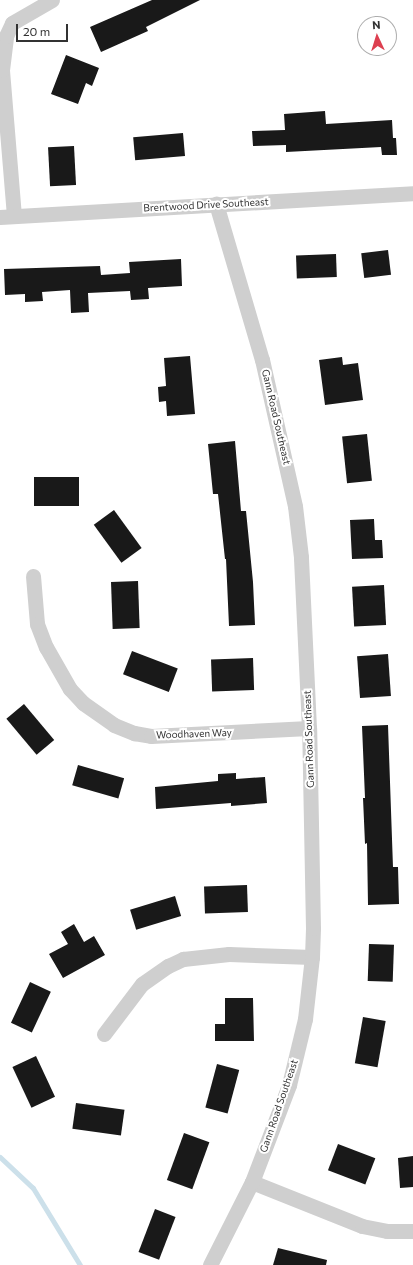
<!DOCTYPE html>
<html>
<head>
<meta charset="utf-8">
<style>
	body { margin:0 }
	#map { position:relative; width:413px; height:1265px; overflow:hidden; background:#fff; font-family:Commissioner,sans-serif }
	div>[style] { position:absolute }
	.stream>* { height:5px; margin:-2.5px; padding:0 2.5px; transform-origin:2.5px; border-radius:2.5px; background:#cce0ea }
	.building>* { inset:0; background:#191919; transform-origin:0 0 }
	.minor>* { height:15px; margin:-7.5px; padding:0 7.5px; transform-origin:7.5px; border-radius:7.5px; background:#cfcfcf }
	span { translate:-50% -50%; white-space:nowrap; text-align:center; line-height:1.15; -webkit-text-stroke:4px #fff; paint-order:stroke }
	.street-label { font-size:10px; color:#323232 }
	.north { position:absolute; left:357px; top:16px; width:40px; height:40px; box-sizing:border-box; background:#fff; border:1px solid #adadad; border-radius:50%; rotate:356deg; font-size:11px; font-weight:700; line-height:16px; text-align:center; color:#323232 }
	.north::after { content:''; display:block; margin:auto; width:14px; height:18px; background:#dd4050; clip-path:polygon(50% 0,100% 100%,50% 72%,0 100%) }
	.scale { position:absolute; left:16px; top:24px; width:52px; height:18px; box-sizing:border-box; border:2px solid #323232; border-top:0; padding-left:5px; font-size:12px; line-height:14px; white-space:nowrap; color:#323232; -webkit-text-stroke:3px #fff; paint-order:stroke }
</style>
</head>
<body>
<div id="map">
	<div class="stream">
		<i style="left:0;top:1157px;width:45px;rotate:43.2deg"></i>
		<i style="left:33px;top:1188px;width:90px;rotate:58.6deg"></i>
	</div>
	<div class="building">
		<i style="clip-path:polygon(152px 0,200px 0,146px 27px,148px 31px,101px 52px,90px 27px)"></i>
		<i style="clip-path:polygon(66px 55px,99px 68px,92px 86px,86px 83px,78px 104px,51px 94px)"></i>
		<i style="clip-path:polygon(325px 111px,326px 124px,392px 120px,393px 138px,396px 138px,397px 155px,382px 155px,381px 147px,286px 152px,286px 145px,253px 146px,252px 131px,285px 130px,284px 114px)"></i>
		<i style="left:183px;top:133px;width:23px;height:50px;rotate:85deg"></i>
		<i style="left:74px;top:146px;width:39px;height:26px;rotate:87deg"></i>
		<i style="left:388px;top:250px;width:25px;height:27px;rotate:83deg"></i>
		<i style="left:336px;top:254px;width:23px;height:40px;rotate:88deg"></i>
		<i style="clip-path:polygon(181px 259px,182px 286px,148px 288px,149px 299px,131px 300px,130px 291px,88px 293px,89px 312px,71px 313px,70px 290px,42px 292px,43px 301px,25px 302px,25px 294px,5px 295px,4px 269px,100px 266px,101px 275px,130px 273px,129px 262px)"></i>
		<i style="clip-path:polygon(190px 356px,195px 414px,167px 416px,166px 401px,159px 402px,158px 387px,166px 386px,164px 358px)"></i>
		<i style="clip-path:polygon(342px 357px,343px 365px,358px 363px,363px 400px,325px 405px,319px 360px)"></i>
		<i style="left:367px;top:434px;width:47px;height:25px;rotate:84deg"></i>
		<i style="clip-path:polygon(235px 441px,241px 511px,246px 511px,253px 582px,255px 625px,229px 626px,226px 559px,225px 559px,218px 494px,213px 494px,208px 444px)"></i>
		<i style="left:34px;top:477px;width:45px;height:29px"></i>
		<i style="left:114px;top:510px;width:47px;height:25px;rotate:54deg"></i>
		<i style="clip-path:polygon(374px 519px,375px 540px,382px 540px,383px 558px,352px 559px,350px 520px)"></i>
		<i style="left:138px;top:581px;width:47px;height:27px;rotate:88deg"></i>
		<i style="left:384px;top:585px;width:40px;height:32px;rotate:87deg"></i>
		<i style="left:132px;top:651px;width:49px;height:25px;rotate:21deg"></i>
		<i style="left:388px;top:654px;width:42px;height:31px;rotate:86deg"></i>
		<i style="left:253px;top:658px;width:32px;height:42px;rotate:88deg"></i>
		<i style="left:24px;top:704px;width:47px;height:23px;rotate:50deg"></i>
		<i style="clip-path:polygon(388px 725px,393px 867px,398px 867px,399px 904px,368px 905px,367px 843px,365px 844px,363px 798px,365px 798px,362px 726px)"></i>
		<i style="left:78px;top:765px;width:48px;height:21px;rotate:16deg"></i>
		<i style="clip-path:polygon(236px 773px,236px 779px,265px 777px,267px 803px,231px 806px,231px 803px,156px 809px,155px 787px,218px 781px,218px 774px)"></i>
		<i style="left:247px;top:885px;width:27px;height:43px;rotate:88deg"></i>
		<i style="left:175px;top:896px;width:21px;height:47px;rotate:73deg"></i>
		<i style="clip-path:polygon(74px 924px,84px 942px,94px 936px,105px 955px,63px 978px,49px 954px,68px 944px,61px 932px)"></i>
		<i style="left:369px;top:944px;width:25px;height:37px;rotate:2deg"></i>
		<i style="left:30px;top:982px;width:23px;height:45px;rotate:25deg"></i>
		<i style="clip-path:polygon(225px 998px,253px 998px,254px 1041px,215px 1041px,215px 1024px,225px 1024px)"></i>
		<i style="left:363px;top:1017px;width:23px;height:47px;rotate:10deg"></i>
		<i style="left:36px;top:1056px;width:45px;height:26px;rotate:65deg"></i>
		<i style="left:217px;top:1064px;width:23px;height:45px;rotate:15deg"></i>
		<i style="left:76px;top:1103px;width:49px;height:26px;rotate:8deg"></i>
		<i style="left:184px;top:1133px;width:27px;height:50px;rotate:20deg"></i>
		<i style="left:338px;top:1144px;width:40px;height:28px;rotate:21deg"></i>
		<i style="clip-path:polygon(413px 1156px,413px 1187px,400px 1188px,398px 1158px)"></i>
		<i style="left:155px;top:1209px;width:22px;height:46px;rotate:21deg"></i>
		<i style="clip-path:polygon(278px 1248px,327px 1260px,326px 1265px,273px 1265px)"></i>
	</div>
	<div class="minor">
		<i style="left:14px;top:216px;width:146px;rotate:-94.7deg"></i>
		<i style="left:2px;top:70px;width:34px;rotate:-83deg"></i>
		<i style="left:6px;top:36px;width:14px;rotate:-65deg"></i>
		<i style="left:12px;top:23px;width:46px;rotate:-29.9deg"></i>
		<i style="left:0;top:217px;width:414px;rotate:-3.3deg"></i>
		<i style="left:33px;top:576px;width:48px;rotate:85.2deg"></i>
		<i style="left:37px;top:624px;width:25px;rotate:69deg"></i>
		<i style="left:46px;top:647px;width:48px;rotate:60.3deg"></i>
		<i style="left:70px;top:689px;width:19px;rotate:47deg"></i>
		<i style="left:83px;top:703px;width:38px;rotate:35deg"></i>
		<i style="left:114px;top:725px;width:22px;rotate:22deg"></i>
		<i style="left:134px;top:733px;width:17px;rotate:10deg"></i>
		<i style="left:151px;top:736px;width:158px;rotate:-2.9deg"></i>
		<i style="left:104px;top:1034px;width:63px;rotate:-52.8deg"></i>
		<i style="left:142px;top:984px;width:32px;rotate:-35deg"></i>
		<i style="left:168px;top:966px;width:17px;rotate:-25deg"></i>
		<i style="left:183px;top:959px;width:46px;rotate:-6.2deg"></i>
		<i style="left:229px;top:954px;width:83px;rotate:2.1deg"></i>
		<i style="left:252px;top:1182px;width:118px;rotate:21.8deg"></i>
		<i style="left:362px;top:1226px;width:25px;rotate:11deg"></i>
		<i style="left:387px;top:1231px;width:26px"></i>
		<i style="left:210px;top:1265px;width:93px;rotate:-63.2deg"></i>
		<i style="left:252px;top:1182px;width:104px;rotate:-69.1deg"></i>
		<i style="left:289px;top:1085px;width:68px;rotate:-76.4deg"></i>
		<i style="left:305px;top:1019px;width:62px;rotate:-83.6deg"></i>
		<i style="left:312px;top:957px;width:29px;rotate:-88deg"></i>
		<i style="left:313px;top:928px;width:200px;rotate:-91.1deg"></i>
		<i style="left:309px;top:728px;width:171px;rotate:-92.7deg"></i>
		<i style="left:301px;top:557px;width:51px;rotate:-96.7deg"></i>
		<i style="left:295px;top:506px;width:150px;rotate:-102.7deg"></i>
		<i style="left:262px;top:360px;width:163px;rotate:-106.4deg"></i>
	</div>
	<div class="street-label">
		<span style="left:206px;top:205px;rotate:-3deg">Brentwood Drive Southeast</span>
		<span style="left:276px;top:417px;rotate:77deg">Gann Road Southeast</span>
		<span style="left:194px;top:734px;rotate:-2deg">Woodhaven Way</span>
		<span style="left:309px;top:739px;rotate:-92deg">Gann Road Southeast</span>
		<span style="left:279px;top:1106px;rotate:-71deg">Gann Road Southeast</span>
	</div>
	<div class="north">N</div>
	<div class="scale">20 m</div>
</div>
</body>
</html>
